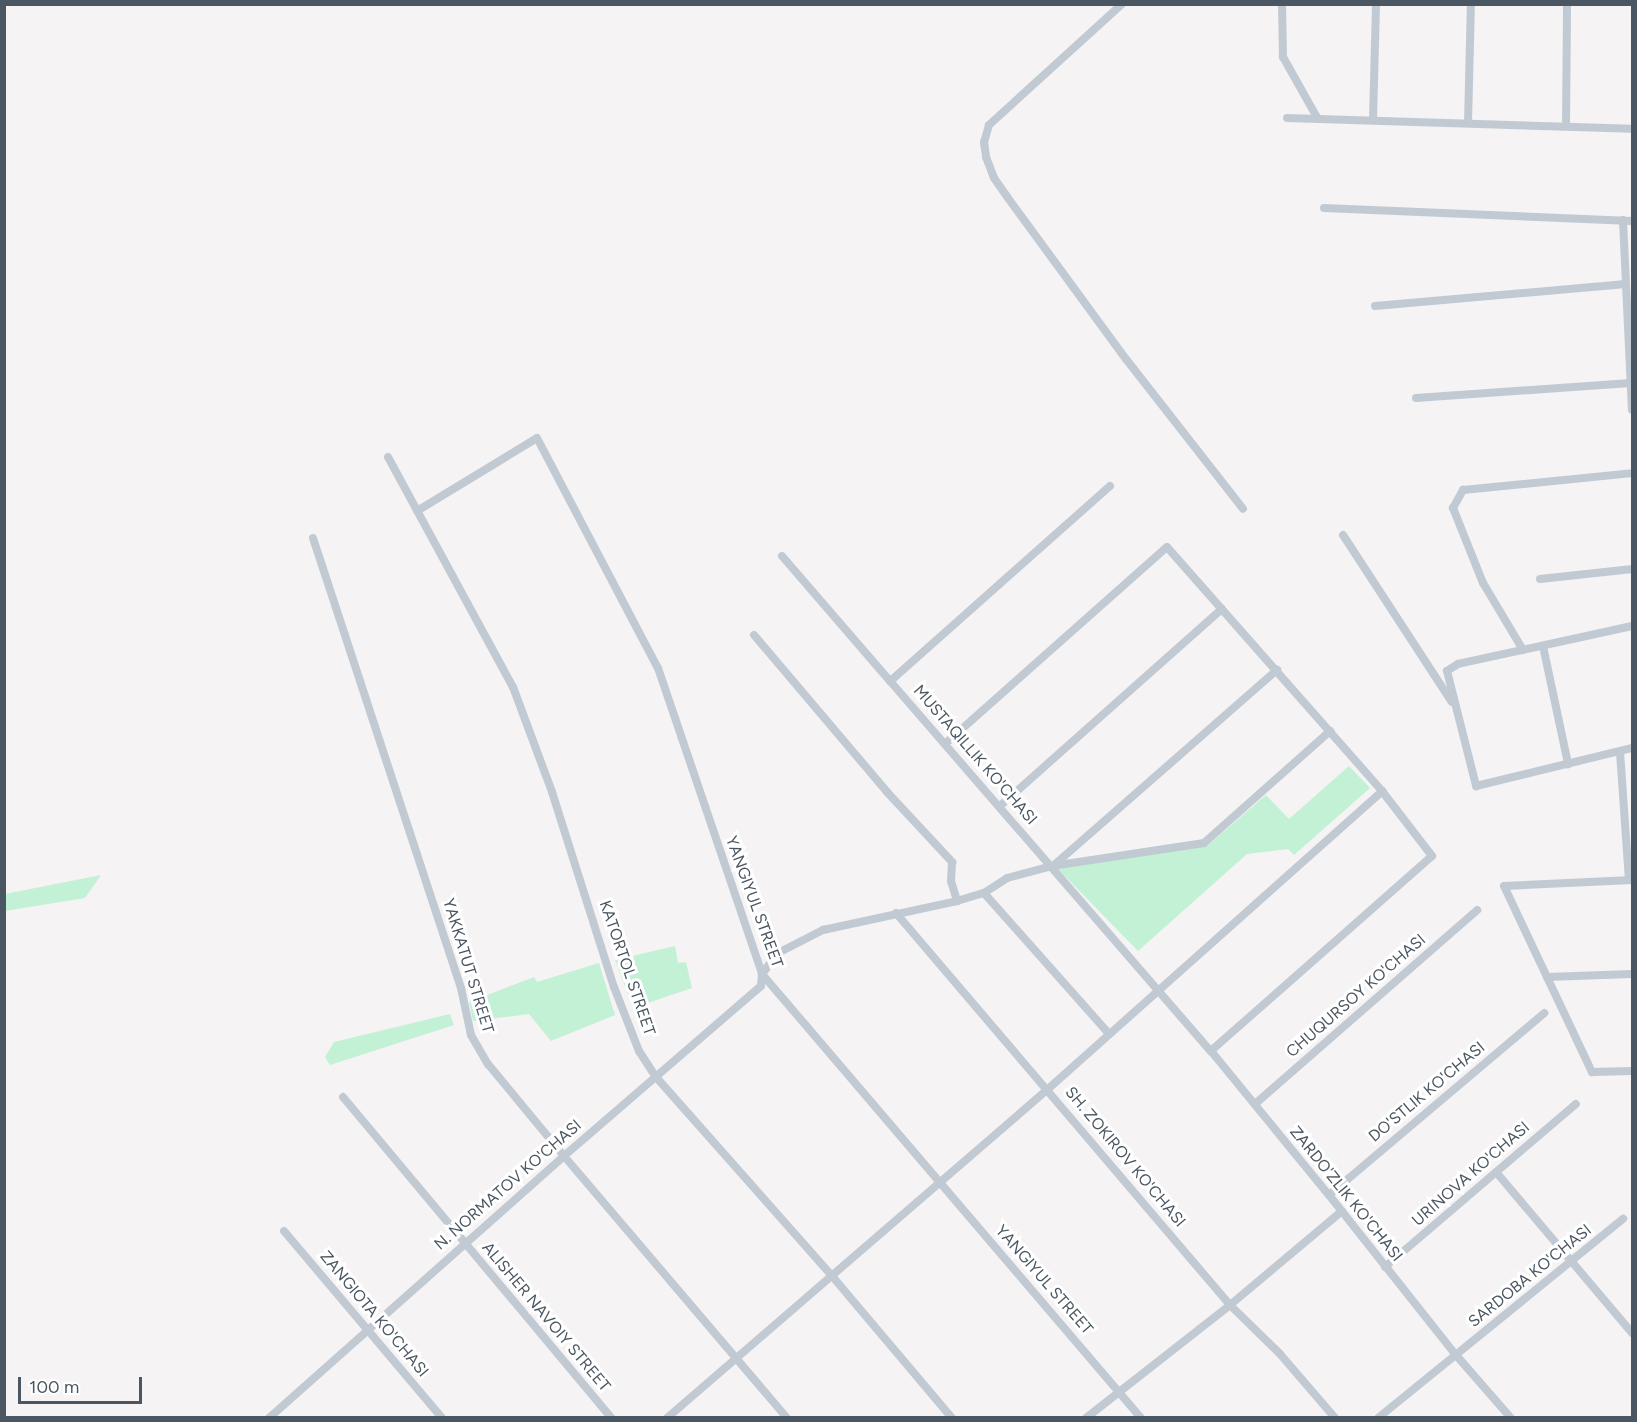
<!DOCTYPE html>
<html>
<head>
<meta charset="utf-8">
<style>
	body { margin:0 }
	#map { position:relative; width:1637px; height:1422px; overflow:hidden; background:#f5f3f3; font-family:Figtree,sans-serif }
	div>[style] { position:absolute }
	.green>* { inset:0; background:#c3f1d5 }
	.street>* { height:8px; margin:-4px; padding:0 4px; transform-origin:4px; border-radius:4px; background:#c1cad2 }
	span { translate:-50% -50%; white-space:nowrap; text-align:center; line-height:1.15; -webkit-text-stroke:6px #fff; paint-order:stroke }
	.street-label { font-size:16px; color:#4a5661 }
	.frame { position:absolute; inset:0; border:6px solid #4a5661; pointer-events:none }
	.scale { position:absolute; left:18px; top:1377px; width:124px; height:27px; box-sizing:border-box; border:3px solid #4a5661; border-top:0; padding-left:8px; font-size:18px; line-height:21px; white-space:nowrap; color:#4a5661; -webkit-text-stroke:4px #fff; paint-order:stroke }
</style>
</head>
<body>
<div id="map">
	<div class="green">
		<i style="clip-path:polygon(1349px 766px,1370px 788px,1294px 855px,1288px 849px,1247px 854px,1138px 951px,1058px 869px,1207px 846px,1266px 795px,1289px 819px)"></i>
		<i style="clip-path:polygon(101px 875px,85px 898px,5px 911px,5px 894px)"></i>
		<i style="clip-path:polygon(675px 946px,678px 963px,686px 962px,692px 988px,633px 1008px,615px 960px)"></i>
		<i style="clip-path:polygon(599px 963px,615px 1015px,551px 1041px,529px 1014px,473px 1021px,469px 1002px,534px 977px,537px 982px)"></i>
		<i style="clip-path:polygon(450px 1014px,454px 1025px,330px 1065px,325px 1057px,334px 1042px)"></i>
	</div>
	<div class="street">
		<i style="left:1122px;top:4px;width:180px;rotate:137.7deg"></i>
		<i style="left:989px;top:125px;width:18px;rotate:106deg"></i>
		<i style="left:984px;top:142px;width:15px;rotate:82deg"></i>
		<i style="left:986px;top:157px;width:22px;rotate:69deg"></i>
		<i style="left:994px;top:178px;width:24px;rotate:55deg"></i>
		<i style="left:1008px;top:198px;width:200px;rotate:53.8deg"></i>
		<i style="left:1126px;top:359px;width:190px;rotate:52deg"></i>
		<i style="left:1282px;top:4px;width:53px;rotate:88.9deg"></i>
		<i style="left:1283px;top:57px;width:71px;rotate:60.6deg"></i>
		<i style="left:1287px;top:118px;width:345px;rotate:1.8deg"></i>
		<i style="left:1373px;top:120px;width:116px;rotate:-88.5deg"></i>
		<i style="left:1468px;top:123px;width:119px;rotate:-88.6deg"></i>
		<i style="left:1566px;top:126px;width:122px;rotate:-89.5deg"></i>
		<i style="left:1324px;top:208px;width:308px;rotate:2.4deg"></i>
		<i style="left:1626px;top:284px;width:126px;rotate:87.3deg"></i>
		<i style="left:1375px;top:306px;width:252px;rotate:-5deg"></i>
		<i style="left:1626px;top:284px;width:64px;rotate:-92.7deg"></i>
		<i style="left:1416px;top:398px;width:215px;rotate:-4deg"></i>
		<i style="left:388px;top:457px;width:262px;rotate:61.5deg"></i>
		<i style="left:513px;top:687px;width:112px;rotate:69.6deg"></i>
		<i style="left:552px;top:792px;width:205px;rotate:72.4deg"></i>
		<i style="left:614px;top:987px;width:69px;rotate:68.7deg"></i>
		<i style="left:639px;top:1051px;width:31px;rotate:57deg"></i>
		<i style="left:656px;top:1077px;width:266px;rotate:48.5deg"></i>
		<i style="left:832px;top:1276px;width:186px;rotate:49.8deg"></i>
		<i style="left:1110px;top:486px;width:294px;rotate:138.4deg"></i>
		<i style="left:890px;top:681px;width:490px;rotate:49.1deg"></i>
		<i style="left:1211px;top:1051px;width:186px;rotate:50.7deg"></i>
		<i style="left:1329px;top:1195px;width:204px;rotate:51.6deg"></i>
		<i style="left:1456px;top:1355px;width:84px;rotate:48.9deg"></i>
		<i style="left:417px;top:511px;width:140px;rotate:-31.3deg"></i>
		<i style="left:537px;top:438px;width:260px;rotate:62.3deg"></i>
		<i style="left:658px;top:668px;width:323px;rotate:71.2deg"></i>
		<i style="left:762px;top:974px;width:584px;rotate:49.52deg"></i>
		<i style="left:1343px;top:535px;width:199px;rotate:56.9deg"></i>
		<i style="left:313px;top:538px;width:474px;rotate:71.8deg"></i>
		<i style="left:461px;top:988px;width:48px;rotate:78deg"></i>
		<i style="left:471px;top:1035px;width:34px;rotate:60deg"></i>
		<i style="left:488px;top:1064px;width:119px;rotate:50.4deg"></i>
		<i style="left:564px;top:1156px;width:344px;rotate:49.6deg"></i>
		<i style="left:782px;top:556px;width:165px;rotate:49.2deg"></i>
		<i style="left:1540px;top:579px;width:93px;rotate:-6.2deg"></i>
		<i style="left:1632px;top:626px;width:178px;rotate:167.7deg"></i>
		<i style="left:1458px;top:664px;width:13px;rotate:148deg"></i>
		<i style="left:1447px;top:671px;width:119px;rotate:75.8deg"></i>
		<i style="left:1476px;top:786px;width:161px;rotate:-13.7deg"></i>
		<i style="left:754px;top:635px;width:206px;rotate:49.7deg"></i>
		<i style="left:887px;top:792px;width:96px;rotate:47.1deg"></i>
		<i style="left:952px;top:862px;width:19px;rotate:93deg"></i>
		<i style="left:951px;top:881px;width:21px;rotate:73deg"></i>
		<i style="left:1543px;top:646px;width:121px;rotate:78deg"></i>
		<i style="left:1523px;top:650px;width:78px;rotate:-120.8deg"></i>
		<i style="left:1483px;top:583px;width:81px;rotate:-111.8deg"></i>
		<i style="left:1453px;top:508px;width:21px;rotate:-61deg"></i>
		<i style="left:1463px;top:490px;width:170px;rotate:-5.7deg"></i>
		<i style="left:946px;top:743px;width:295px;rotate:-41.6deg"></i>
		<i style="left:1167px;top:547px;width:325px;rotate:48.6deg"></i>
		<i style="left:1382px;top:791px;width:82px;rotate:52.4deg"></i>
		<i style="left:1432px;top:856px;width:295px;rotate:138.6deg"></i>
		<i style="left:1620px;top:752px;width:128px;rotate:86deg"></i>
		<i style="left:1000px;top:806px;width:297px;rotate:-41.6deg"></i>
		<i style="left:1053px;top:866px;width:298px;rotate:-41.2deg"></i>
		<i style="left:1632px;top:880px;width:128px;rotate:177.3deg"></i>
		<i style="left:1504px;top:886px;width:206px;rotate:64.7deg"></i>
		<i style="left:1592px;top:1072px;width:40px;rotate:-1.4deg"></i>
		<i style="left:984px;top:893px;width:188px;rotate:48.4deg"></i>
		<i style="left:896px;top:913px;width:515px;rotate:49.57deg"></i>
		<i style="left:1230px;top:1305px;width:70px;rotate:44.4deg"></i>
		<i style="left:1280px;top:1354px;width:84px;rotate:49.3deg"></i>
		<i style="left:1547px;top:977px;width:85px;rotate:-2deg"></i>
		<i style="left:343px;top:1097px;width:418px;rotate:50.1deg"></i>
		<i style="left:1255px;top:1104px;width:295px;rotate:-41.1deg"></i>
		<i style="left:1496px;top:1172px;width:211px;rotate:49.8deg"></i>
		<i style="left:1329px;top:1195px;width:282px;rotate:-40.2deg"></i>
		<i style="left:284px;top:1231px;width:245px;rotate:49.8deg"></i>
		<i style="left:1385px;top:1267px;width:251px;rotate:-40.5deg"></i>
		<i style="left:269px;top:1418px;width:395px;rotate:-41.6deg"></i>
		<i style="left:564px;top:1156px;width:260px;rotate:-40.8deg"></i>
		<i style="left:761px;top:986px;width:12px;rotate:-85deg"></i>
		<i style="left:762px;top:974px;width:26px;rotate:-53deg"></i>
		<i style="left:778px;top:953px;width:51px;rotate:-27.1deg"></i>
		<i style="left:823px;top:930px;width:137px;rotate:-12.2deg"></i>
		<i style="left:957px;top:901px;width:28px;rotate:-17deg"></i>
		<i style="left:984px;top:893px;width:27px;rotate:-33deg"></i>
		<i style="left:1007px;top:878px;width:47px;rotate:-14.9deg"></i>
		<i style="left:1052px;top:866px;width:154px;rotate:-8.6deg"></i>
		<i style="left:1204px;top:843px;width:169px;rotate:-41.6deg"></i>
		<i style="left:667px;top:1418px;width:503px;rotate:-40.81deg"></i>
		<i style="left:1048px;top:1089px;width:448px;rotate:-41.7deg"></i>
		<i style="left:1086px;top:1418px;width:183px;rotate:-38.1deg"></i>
		<i style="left:1230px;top:1305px;width:146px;rotate:-40deg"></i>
		<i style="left:1378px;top:1418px;width:316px;rotate:-39.1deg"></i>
	</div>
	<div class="street-label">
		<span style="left:975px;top:755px;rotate:49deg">MUSTAQILLIK KO'CHASI</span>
		<span style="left:754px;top:902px;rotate:70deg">YANGIYUL STREET</span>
		<span style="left:468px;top:966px;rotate:73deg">YAKKATUT STREET</span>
		<span style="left:627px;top:968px;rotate:71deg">KATORTOL STREET</span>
		<span style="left:1356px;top:996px;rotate:-41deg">CHUQURSOY KO'CHASI</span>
		<span style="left:1427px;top:1092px;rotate:-40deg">DO'STLIK KO'CHASI</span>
		<span style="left:1125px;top:1157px;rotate:50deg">SH. ZOKIROV KO'CHASI</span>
		<span style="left:1471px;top:1174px;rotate:-41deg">URINOVA KO'CHASI</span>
		<span style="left:508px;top:1185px;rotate:-41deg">N. NORMATOV KO'CHASI</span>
		<span style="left:1346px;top:1194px;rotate:51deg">ZARDO'ZLIK KO'CHASI</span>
		<span style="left:1530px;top:1276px;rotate:-39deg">SARDOBA KO'CHASI</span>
		<span style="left:1044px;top:1280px;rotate:49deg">YANGIYUL STREET</span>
		<span style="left:374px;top:1314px;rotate:50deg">ZANGIOTA KO'CHASI</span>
		<span style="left:546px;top:1317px;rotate:50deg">ALISHER NAVOIY STREET</span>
	</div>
	<div class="frame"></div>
	<div class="scale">100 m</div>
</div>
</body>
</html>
